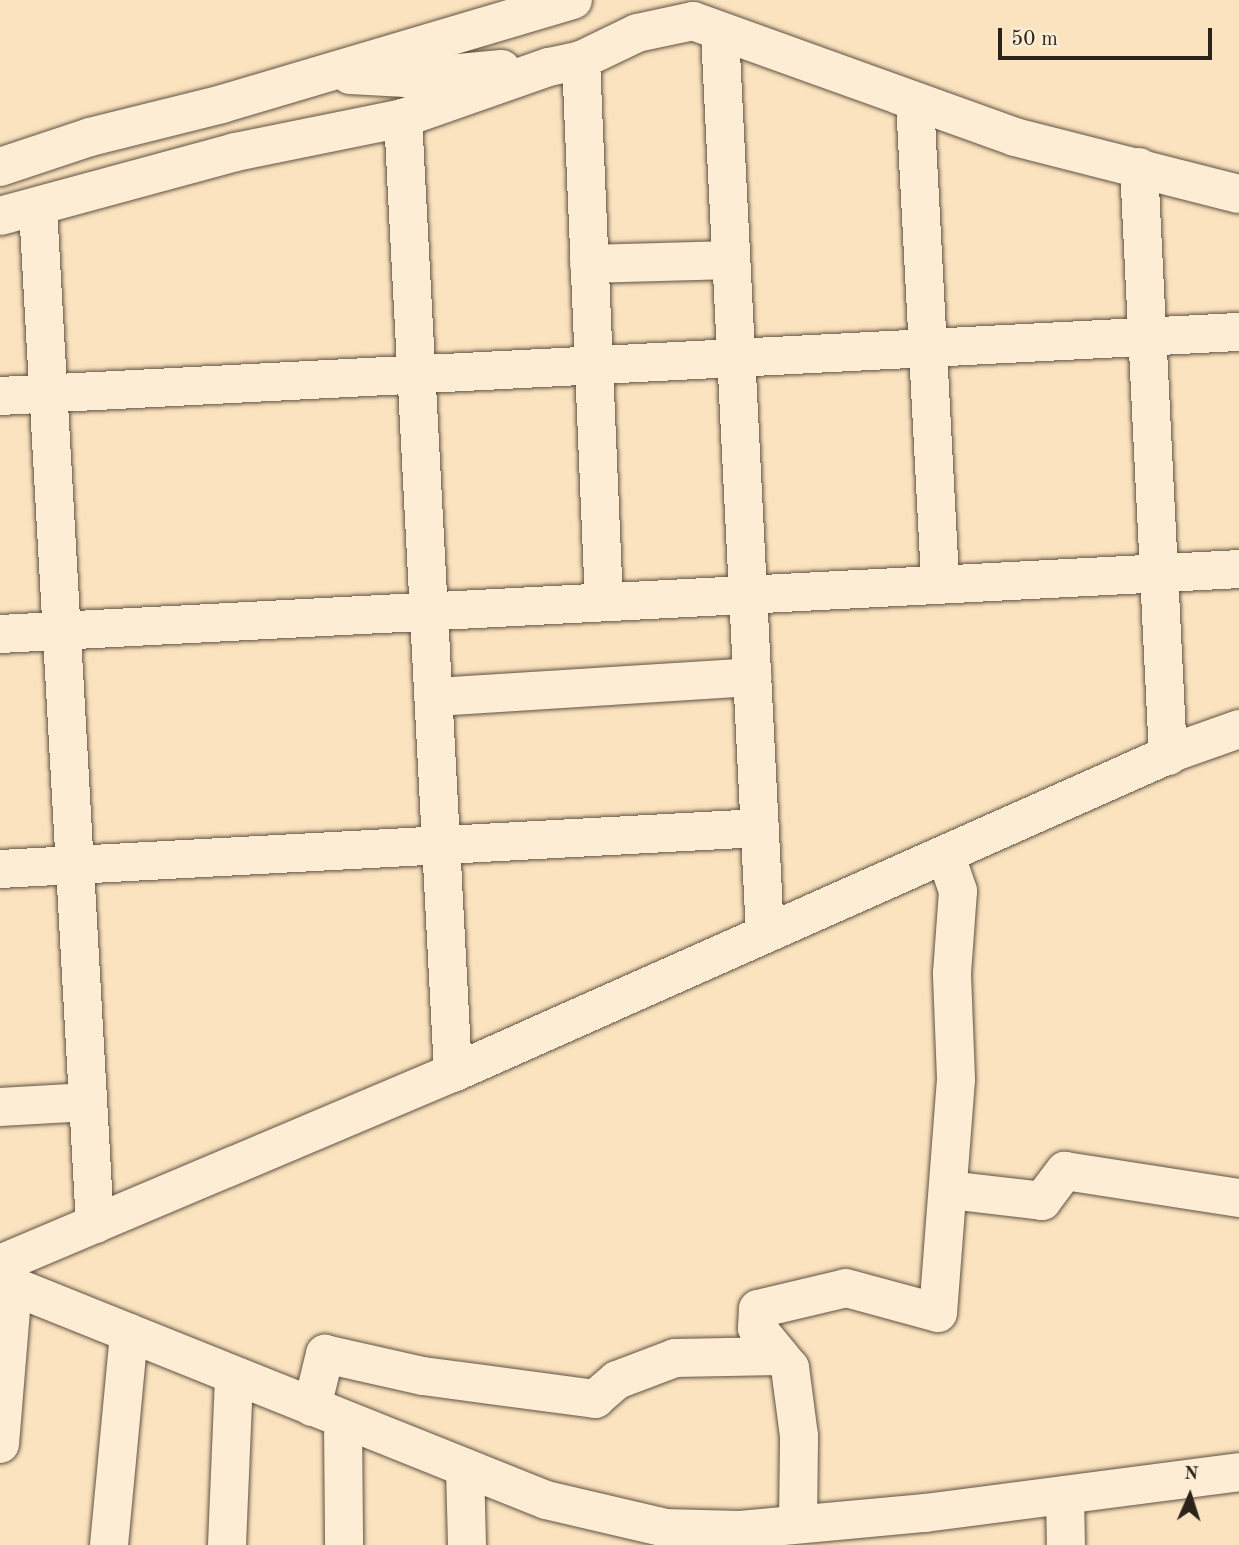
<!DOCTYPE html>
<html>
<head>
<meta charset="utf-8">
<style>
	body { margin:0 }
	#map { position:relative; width:1239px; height:1545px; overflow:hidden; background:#fce3bf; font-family:"Old Standard TT",serif }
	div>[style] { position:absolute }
	.roads { filter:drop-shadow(0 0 2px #5f5242) drop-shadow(0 0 2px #5f5242) }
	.minor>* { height:38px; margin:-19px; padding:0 19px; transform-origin:19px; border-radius:19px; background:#fdedd5 }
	span { translate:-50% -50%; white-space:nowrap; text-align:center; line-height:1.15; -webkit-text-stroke:5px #fdedd5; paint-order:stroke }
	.north { position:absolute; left:1155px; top:1461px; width:70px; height:70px; -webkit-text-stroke:5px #fdedd5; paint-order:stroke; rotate:3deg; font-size:19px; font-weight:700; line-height:28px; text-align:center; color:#2b2219 }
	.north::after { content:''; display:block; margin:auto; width:24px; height:32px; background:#2b2219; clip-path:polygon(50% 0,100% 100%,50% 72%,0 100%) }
	.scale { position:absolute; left:998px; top:28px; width:214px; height:32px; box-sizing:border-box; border:4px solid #2b2219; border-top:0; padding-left:9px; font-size:21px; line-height:24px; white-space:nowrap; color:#2b2219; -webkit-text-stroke:5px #fdedd5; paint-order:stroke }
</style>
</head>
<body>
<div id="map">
	<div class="roads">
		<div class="minor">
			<i style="left:720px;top:33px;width:901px;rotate:87.14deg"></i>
			<i style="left:581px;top:60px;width:542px;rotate:87.57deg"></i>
			<i style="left:350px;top:75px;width:56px;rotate:3.1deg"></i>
			<i style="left:406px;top:78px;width:96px;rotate:-5.4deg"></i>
			<i style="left:915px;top:102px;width:483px;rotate:87deg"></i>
			<i style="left:403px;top:118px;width:956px;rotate:87deg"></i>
			<i style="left:0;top:167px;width:95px;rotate:-18.4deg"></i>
			<i style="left:90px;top:137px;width:136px;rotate:-14deg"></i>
			<i style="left:222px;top:104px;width:366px;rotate:-16.5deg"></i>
			<i style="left:1139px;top:167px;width:590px;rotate:87.18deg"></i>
			<i style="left:38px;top:208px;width:1018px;rotate:86.79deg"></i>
			<i style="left:0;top:216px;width:244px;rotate:-15.2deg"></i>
			<i style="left:235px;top:152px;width:171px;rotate:-11.4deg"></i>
			<i style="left:403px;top:118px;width:155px;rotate:-19.3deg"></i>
			<i style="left:549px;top:67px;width:33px;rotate:-12deg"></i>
			<i style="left:581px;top:60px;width:62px;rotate:-25.7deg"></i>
			<i style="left:637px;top:33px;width:57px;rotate:-12.1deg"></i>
			<i style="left:693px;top:21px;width:342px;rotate:19.8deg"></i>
			<i style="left:1015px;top:137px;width:231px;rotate:14.3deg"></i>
			<i style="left:589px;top:264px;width:142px;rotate:-1.6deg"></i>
			<i style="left:0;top:396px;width:1241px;rotate:-2.96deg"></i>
			<i style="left:0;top:634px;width:1241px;rotate:-3deg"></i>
			<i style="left:435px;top:697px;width:318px;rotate:-3.6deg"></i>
			<i style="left:0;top:869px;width:761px;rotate:-3.09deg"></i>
			<i style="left:0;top:1107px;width:88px;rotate:-3.3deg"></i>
			<i style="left:949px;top:1190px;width:94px;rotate:6.7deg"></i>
			<i style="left:1042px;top:1201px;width:38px;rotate:-53deg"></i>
			<i style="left:1065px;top:1171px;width:176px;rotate:8.8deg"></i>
			<i style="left:0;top:1264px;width:492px;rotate:-22.9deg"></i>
			<i style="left:453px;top:1073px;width:792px;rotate:-23.98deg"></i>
			<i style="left:1177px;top:751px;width:66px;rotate:-19.5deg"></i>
			<i style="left:0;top:1281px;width:588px;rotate:21.86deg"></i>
			<i style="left:546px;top:1500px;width:122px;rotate:13.2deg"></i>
			<i style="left:665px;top:1528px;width:75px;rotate:1.5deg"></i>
			<i style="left:740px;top:1530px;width:186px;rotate:-5.3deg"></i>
			<i style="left:925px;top:1513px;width:317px;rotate:-7.4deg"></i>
			<i style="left:312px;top:1407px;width:55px;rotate:-76.2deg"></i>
			<i style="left:325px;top:1354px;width:100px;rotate:12.7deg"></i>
			<i style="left:423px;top:1376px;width:174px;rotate:7.6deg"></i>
			<i style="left:595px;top:1399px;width:29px;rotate:-41deg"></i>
			<i style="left:617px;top:1380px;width:62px;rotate:-20.8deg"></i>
			<i style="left:675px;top:1358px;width:105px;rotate:-1.1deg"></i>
			<i style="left:343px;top:1421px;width:124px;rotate:89.5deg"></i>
			<i style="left:0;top:1444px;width:159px;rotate:-85.3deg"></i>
			<i style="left:465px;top:1468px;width:77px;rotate:88.5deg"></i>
			<i style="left:1065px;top:1495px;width:50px;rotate:88.9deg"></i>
			<i style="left:798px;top:1524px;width:88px;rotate:-89.3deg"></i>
			<i style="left:799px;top:1436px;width:69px;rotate:-97.5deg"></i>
			<i style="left:790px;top:1368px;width:52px;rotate:-129.5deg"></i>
			<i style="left:757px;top:1328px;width:19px;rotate:-87deg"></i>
			<i style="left:758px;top:1309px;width:90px;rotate:-13.4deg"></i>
			<i style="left:846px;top:1288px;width:95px;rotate:15.2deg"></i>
			<i style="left:938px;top:1313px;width:235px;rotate:-85.6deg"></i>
			<i style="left:956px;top:1079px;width:106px;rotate:-92.2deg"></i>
			<i style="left:952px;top:973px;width:82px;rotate:-85.8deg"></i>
			<i style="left:958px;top:891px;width:36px;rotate:-109deg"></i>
			<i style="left:109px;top:1545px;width:213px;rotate:-84.6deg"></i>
			<i style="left:227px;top:1545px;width:169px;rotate:-87.6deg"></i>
		</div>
	</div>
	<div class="north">N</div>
	<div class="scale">50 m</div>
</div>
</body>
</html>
